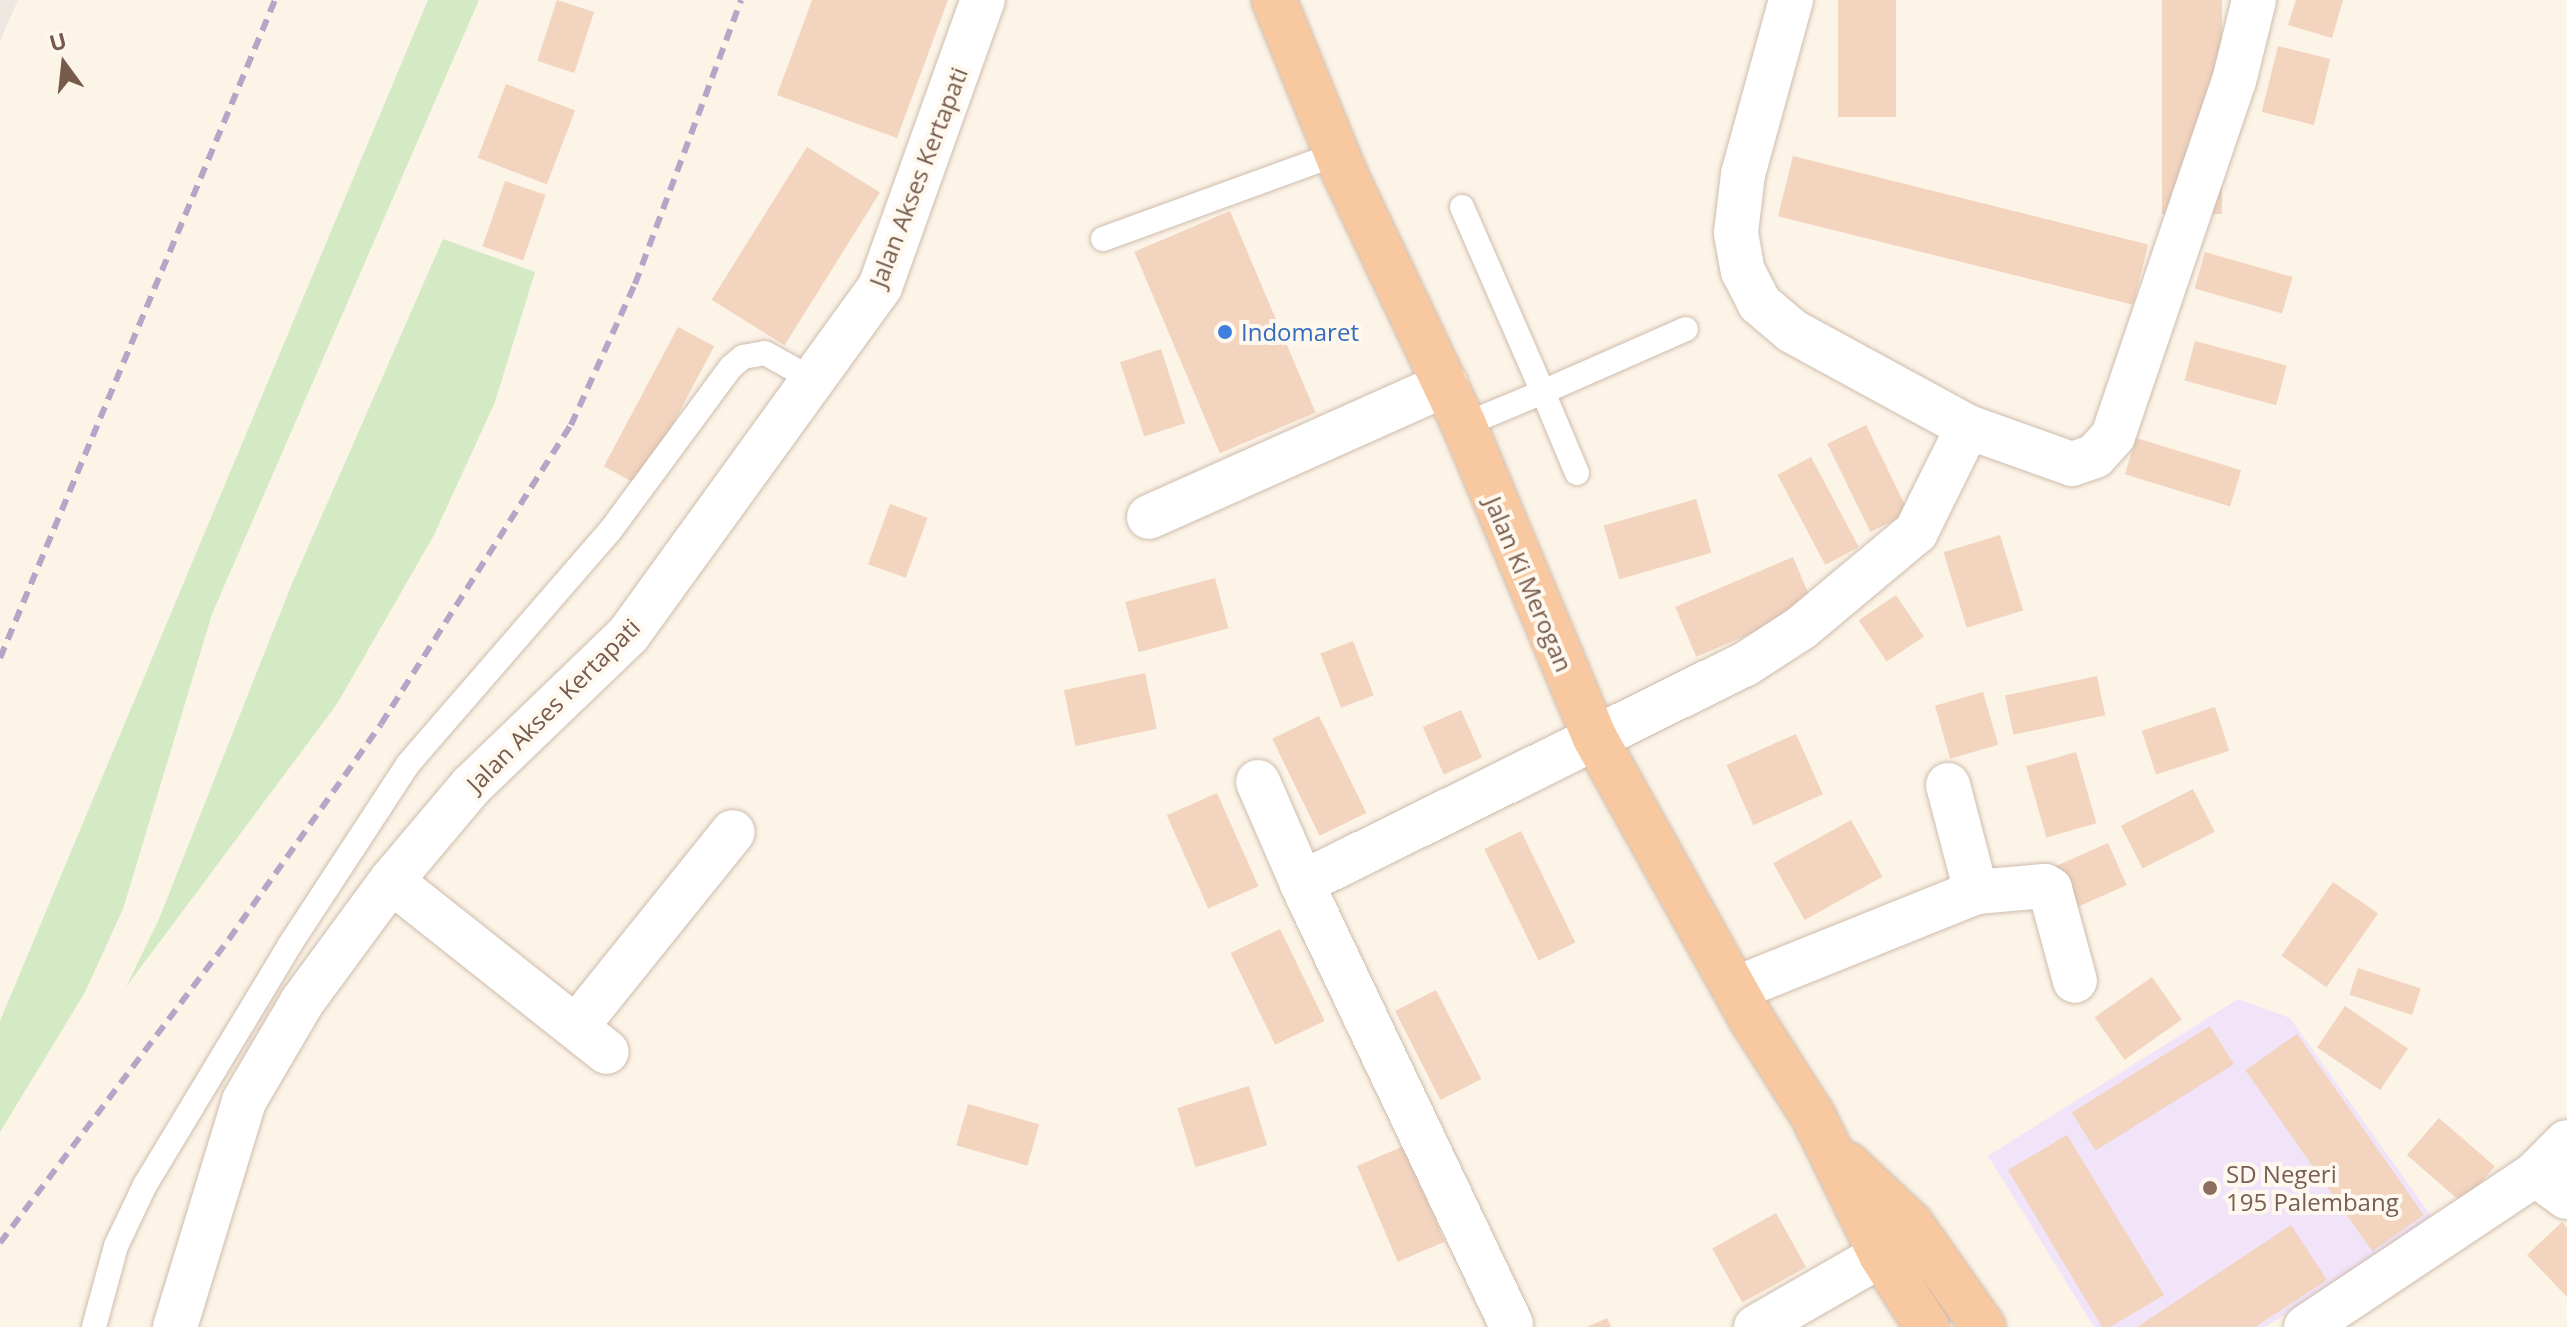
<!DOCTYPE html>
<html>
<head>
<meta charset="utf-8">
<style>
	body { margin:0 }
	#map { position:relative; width:2567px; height:1327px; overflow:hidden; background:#fcf4e7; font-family:"Open Sans",sans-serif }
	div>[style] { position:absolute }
	.industrial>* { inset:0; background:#ede7e1 }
	.education>* { inset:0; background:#f1e4f9 }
	.green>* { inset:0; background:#d4eac5 }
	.building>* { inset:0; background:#f2d4bf; transform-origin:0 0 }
	.roads { filter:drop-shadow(0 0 2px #cebcad) drop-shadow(0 0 2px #cebcad) }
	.service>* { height:24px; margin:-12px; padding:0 12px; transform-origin:12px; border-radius:12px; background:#fff }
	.minor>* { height:44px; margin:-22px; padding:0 22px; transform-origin:22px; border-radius:22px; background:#fff }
	.trunk>* { height:44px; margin:-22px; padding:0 22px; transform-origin:22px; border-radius:22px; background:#f8c8a0 }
	.rail>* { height:6px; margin-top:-3px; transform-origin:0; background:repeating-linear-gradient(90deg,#b7a5c7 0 12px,transparent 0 20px) }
	.dots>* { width:22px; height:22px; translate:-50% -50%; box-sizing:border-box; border:4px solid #fff8ee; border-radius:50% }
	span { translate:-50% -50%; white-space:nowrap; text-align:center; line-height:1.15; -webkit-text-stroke:8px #fff8ee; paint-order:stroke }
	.street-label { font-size:24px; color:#765b4b }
	.shop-label { font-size:24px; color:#366cbe }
	.left { translate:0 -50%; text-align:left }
	.education-label { font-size:24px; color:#785e54 }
	.north { position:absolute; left:24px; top:24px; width:80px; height:80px; -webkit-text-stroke:6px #fff8ee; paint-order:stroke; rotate:345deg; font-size:22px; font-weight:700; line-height:32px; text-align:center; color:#765b4b }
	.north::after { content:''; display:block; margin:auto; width:28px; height:36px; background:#765b4b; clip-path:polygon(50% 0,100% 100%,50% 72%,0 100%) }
</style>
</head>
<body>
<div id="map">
	<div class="industrial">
		<i style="clip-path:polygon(0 0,18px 0,0 41px)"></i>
	</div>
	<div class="education">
		<i style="clip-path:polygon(2238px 999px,2290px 1018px,2434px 1220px,2265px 1327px,2094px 1327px,1988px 1156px)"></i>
	</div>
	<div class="green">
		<i style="clip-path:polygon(428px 0,479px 0,212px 614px,123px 909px,84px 994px,0 1132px,0 1021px)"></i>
		<i style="clip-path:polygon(443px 239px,535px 272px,495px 402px,434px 535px,337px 704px,126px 987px,159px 919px,291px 586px)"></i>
	</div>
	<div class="building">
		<i style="left:557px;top:0;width:39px;height:64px;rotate:18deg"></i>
		<i style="clip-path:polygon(812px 0,948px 0,897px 138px,777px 95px)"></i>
		<i style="left:1838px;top:0;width:58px;height:117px"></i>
		<i style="left:2162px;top:0;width:60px;height:214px"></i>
		<i style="clip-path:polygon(2296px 0,2343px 0,2332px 38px,2288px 25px)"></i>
		<i style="left:2278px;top:46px;width:54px;height:68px;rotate:14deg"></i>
		<i style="left:506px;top:84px;width:74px;height:79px;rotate:21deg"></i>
		<i style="left:807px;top:147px;width:86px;height:180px;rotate:32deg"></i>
		<i style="left:1793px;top:156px;width:366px;height:62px;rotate:14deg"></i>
		<i style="left:505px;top:181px;width:43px;height:69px;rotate:19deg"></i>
		<i style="left:1230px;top:211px;width:219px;height:104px;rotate:67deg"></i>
		<i style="left:2205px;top:252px;width:91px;height:38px;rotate:16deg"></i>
		<i style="left:678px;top:327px;width:41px;height:158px;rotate:28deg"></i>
		<i style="left:2195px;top:341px;width:95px;height:41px;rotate:15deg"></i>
		<i style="left:1161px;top:349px;width:78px;height:43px;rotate:72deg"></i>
		<i style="left:1866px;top:425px;width:98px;height:43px;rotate:64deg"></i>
		<i style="left:2136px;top:438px;width:110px;height:38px;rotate:17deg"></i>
		<i style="left:1811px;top:457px;width:102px;height:38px;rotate:62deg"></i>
		<i style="left:1696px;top:499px;width:56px;height:96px;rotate:74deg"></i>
		<i style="left:890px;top:504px;width:40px;height:64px;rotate:20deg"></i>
		<i style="left:2000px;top:535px;width:79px;height:59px;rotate:73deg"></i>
		<i style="left:1793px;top:557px;width:54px;height:128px;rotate:67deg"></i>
		<i style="left:1215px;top:578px;width:52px;height:93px;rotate:75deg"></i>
		<i style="left:1896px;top:595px;width:50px;height:45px;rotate:56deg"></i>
		<i style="left:1353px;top:641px;width:58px;height:35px;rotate:69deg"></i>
		<i style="left:1145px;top:673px;width:57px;height:83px;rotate:78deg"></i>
		<i style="left:2097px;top:676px;width:40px;height:94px;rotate:78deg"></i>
		<i style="left:1983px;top:692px;width:55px;height:50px;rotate:74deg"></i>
		<i style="left:2215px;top:707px;width:46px;height:77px;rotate:72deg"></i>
		<i style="left:1461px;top:710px;width:52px;height:42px;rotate:66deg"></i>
		<i style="left:1319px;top:716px;width:108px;height:52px;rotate:64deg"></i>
		<i style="left:1796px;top:734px;width:66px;height:76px;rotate:66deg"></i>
		<i style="left:2076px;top:752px;width:74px;height:52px;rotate:74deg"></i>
		<i style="left:2193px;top:789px;width:48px;height:81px;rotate:63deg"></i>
		<i style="left:1217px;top:793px;width:102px;height:55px;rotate:66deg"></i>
		<i style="left:1851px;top:820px;width:65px;height:89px;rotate:61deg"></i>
		<i style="left:1521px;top:831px;width:124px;height:41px;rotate:64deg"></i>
		<i style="left:2108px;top:843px;width:46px;height:63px;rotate:66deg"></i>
		<i style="left:2333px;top:882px;width:55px;height:90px;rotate:35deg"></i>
		<i style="left:1280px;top:929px;width:102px;height:55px;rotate:64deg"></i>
		<i style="left:2358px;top:968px;width:66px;height:28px;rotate:18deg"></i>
		<i style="left:2152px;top:977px;width:52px;height:70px;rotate:55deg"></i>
		<i style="left:1436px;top:990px;width:100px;height:46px;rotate:63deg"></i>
		<i style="left:2345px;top:1006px;width:76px;height:50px;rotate:34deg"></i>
		<i style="left:2210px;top:1026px;width:45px;height:163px;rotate:58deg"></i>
		<i style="left:2297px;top:1034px;width:221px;height:63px;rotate:55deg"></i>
		<i style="left:1249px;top:1086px;width:62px;height:75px;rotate:73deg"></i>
		<i style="left:968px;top:1104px;width:74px;height:43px;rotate:16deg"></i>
		<i style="left:2439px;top:1118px;width:74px;height:49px;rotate:41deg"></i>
		<i style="clip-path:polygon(2067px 1135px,2164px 1295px,2110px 1327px,2102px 1327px,2008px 1170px)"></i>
		<i style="left:1404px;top:1146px;width:104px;height:51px;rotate:67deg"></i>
		<i style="left:1776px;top:1213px;width:62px;height:73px;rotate:61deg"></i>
		<i style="clip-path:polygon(2562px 1222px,2567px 1227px,2567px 1297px,2527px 1255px)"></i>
		<i style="clip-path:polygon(2291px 1225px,2327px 1280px,2255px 1327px,2137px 1327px)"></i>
		<i style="clip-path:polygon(1607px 1318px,1611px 1327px,1587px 1327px)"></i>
	</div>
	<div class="roads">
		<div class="service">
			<i style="left:1462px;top:207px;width:202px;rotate:66.4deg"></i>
			<i style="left:1543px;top:392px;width:86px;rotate:157.3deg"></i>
			<i style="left:1103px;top:239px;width:249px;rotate:-20deg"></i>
			<i style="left:1577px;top:473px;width:88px;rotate:-112.8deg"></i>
			<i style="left:1543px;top:392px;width:156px;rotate:-23.8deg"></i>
			<i style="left:94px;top:1327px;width:84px;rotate:-74.8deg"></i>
			<i style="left:116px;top:1246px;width:68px;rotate:-64.6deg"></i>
			<i style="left:145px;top:1185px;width:279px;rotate:-58.9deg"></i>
			<i style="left:289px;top:946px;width:217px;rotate:-56.8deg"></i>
			<i style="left:408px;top:764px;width:308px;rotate:-49.1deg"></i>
			<i style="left:610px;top:531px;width:204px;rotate:-53.6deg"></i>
			<i style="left:731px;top:367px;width:16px;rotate:-40deg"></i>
			<i style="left:743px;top:357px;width:22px;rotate:-10deg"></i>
			<i style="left:765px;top:353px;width:57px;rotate:29.2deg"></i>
		</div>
		<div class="minor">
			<i style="left:1791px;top:0;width:180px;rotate:105.4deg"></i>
			<i style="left:1743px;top:174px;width:59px;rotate:96.8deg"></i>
			<i style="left:1736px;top:233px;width:39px;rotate:80deg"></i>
			<i style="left:1743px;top:271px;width:36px;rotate:63deg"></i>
			<i style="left:1759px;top:303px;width:43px;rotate:40.3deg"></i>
			<i style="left:1792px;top:331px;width:200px;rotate:28.6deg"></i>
			<i style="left:1968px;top:427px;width:110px;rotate:19.6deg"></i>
			<i style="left:2072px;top:464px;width:24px;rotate:-19deg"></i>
			<i style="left:2095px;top:456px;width:27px;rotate:-48deg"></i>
			<i style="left:2113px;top:436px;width:375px;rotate:-71.2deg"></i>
			<i style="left:2234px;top:81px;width:83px;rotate:-76.1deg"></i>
			<i style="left:1149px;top:517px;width:325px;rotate:-24.1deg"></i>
			<i style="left:1258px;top:782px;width:110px;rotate:66.5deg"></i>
			<i style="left:1948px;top:785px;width:111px;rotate:75.3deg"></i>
			<i style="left:391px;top:881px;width:275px;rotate:38.4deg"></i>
			<i style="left:1735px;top:989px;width:260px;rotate:-21.9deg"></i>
			<i style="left:1976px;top:892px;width:69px;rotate:-5deg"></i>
			<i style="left:2045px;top:886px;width:6px;rotate:31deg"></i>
			<i style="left:2050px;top:889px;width:95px;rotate:74.8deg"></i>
			<i style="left:576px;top:1027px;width:250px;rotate:-51.2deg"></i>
			<i style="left:2535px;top:1174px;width:39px;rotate:36deg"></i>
			<i style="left:1511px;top:1324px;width:488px;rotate:-115.4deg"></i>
			<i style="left:1302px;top:883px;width:493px;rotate:-26.3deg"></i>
			<i style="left:1744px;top:665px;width:68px;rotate:-33deg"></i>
			<i style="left:1801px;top:628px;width:150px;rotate:-39.9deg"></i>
			<i style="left:1916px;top:532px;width:117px;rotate:-63.7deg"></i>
			<i style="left:175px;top:1327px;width:236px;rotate:-73deg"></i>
			<i style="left:244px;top:1101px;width:115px;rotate:-59.6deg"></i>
			<i style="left:302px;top:1002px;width:150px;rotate:-53.7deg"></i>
			<i style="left:391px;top:881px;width:124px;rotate:-49.9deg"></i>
			<i style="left:471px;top:786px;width:218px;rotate:-43.9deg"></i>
			<i style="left:628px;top:635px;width:430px;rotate:-54.1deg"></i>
			<i style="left:880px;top:287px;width:305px;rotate:-70.3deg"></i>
			<i style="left:1756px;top:1327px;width:144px;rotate:-29.9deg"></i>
			<i style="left:2306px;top:1327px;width:275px;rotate:-33.7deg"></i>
			<i style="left:2535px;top:1174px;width:45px;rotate:-45deg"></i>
		</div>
		<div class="trunk">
			<i style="left:1274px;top:0;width:188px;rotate:67.8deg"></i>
			<i style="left:1345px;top:174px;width:278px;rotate:64.6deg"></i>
			<i style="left:1464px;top:425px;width:339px;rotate:67.3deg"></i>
			<i style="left:1595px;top:738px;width:323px;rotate:60.9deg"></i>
			<i style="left:1752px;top:1020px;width:114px;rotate:57.6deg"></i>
			<i style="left:1813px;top:1116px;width:155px;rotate:63.9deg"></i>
			<i style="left:1881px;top:1255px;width:85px;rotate:57.4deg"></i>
			<i style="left:1847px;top:1164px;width:88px;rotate:43.2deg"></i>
			<i style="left:1911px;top:1224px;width:126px;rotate:55deg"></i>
		</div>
	</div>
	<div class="rail">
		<i style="left:0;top:658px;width:713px;rotate:-67.32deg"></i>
		<i style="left:0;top:1243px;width:381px;rotate:-53deg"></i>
		<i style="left:229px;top:939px;width:263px;rotate:-54.7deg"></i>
		<i style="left:381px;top:724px;width:354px;rotate:-57.6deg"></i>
		<i style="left:571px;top:425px;width:155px;rotate:-65.6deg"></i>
		<i style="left:635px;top:284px;width:303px;rotate:-69.5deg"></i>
	</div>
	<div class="dots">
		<i style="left:1225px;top:332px;background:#3f7fe0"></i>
		<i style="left:2210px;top:1188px;background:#8d6e63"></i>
	</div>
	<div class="street-label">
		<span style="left:918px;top:177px;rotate:-69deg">Jalan Akses Kertapati</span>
		<span style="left:1529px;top:584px;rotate:67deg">Jalan Ki Merogan</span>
		<span style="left:553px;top:705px;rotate:-45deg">Jalan Akses Kertapati</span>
	</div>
	<div class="shop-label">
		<span class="left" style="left:1241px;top:332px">Indomaret</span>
	</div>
	<div class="education-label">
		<span class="left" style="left:2226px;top:1188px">SD Negeri<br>195 Palembang</span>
	</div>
	<div class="north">U</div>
</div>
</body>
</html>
